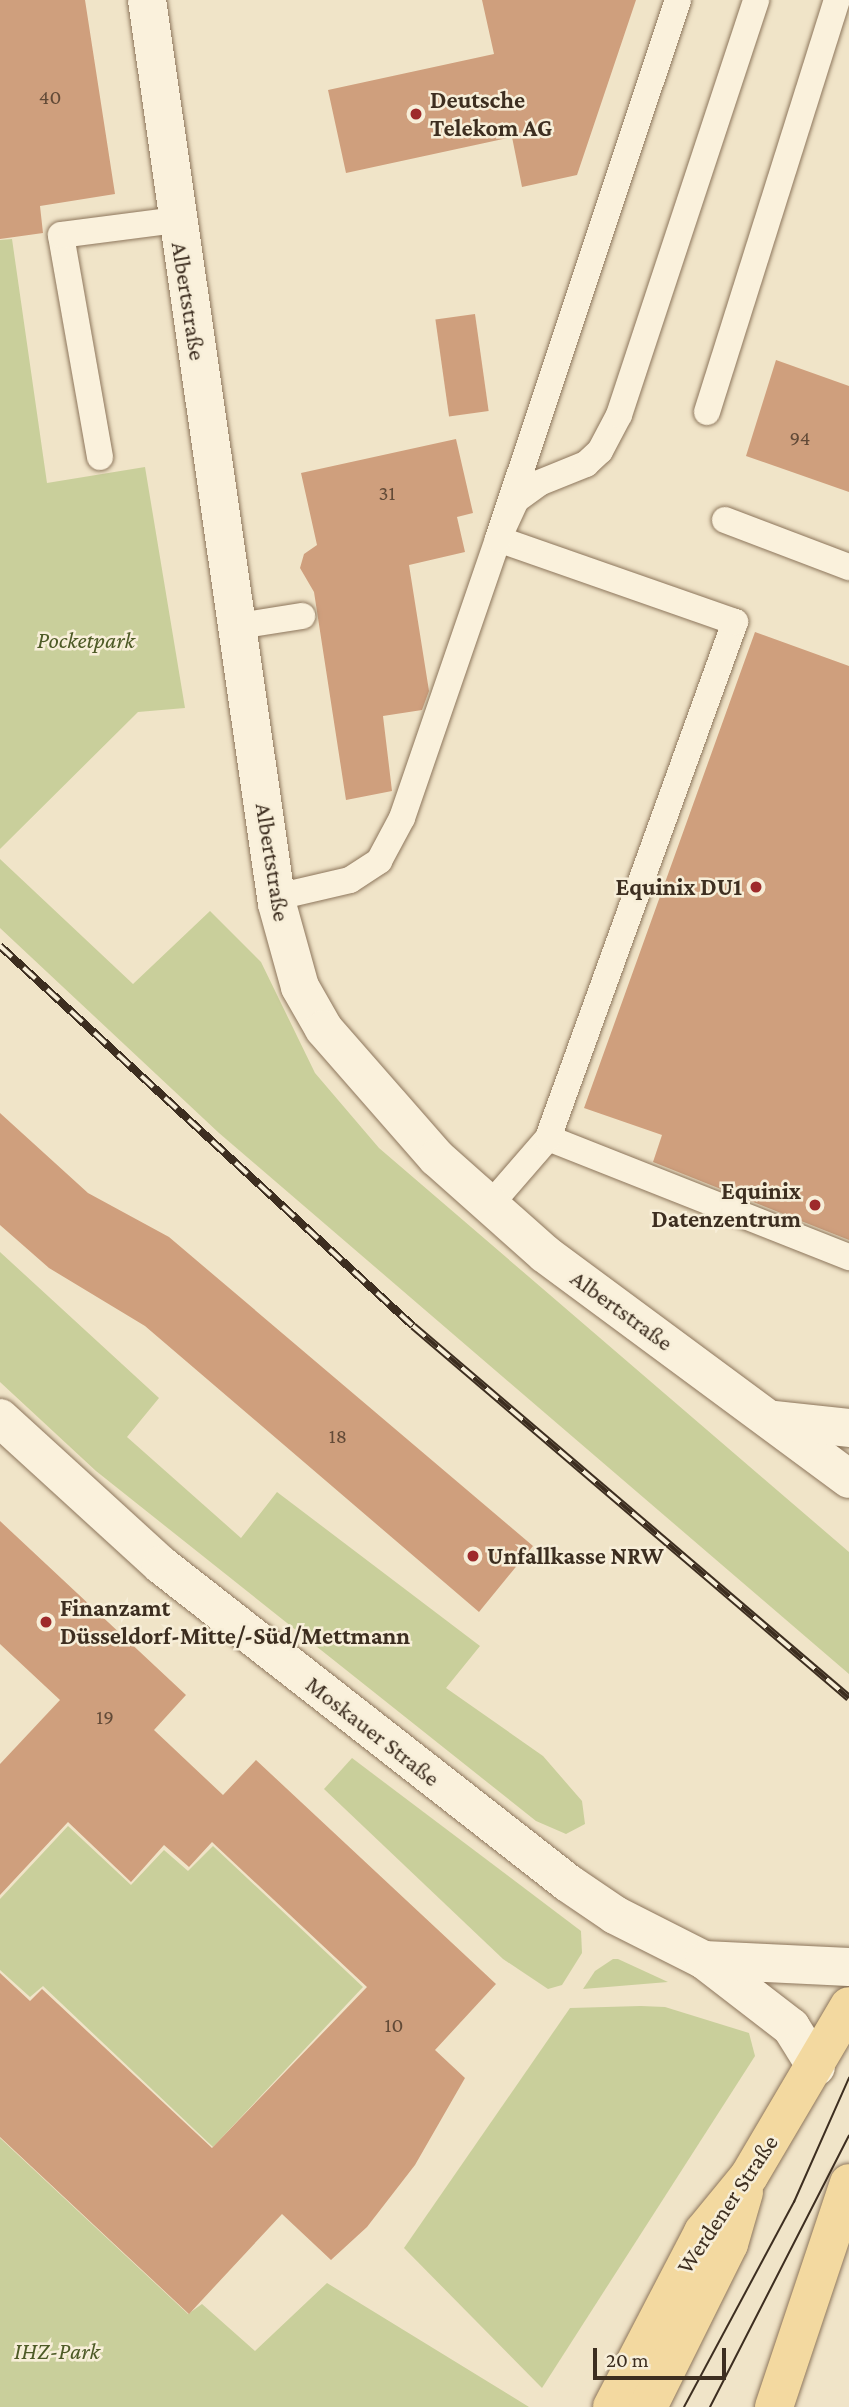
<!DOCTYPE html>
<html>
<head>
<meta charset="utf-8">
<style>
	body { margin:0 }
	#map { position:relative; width:849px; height:2407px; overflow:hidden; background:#f0e4c8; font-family:"Crimson Pro",serif }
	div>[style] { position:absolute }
	.green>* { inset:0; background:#c9cf9b }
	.building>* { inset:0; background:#cf9f7d; transform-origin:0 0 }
	.roads { filter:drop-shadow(0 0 2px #8d765c) drop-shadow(0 0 2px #8d765c) }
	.service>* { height:26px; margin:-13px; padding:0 13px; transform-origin:13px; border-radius:13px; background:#faf1dc }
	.minor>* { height:38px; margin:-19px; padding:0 19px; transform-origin:19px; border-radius:19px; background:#faf1dc }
	.tertiary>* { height:38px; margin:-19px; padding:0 19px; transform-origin:19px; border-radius:19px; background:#faf1dc }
	.primary>* { height:38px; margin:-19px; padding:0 19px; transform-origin:19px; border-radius:19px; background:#f3d9a0 }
	.tram>* { height:2px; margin:-1px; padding:0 1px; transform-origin:1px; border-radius:1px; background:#3d2e20 }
	.rail>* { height:8px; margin-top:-4px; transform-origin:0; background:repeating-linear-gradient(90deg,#f7eed8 0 16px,#3d2e20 0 32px); box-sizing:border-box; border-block:2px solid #3d2e20 }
	.dots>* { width:19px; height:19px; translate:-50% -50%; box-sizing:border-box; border:4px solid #f7eed8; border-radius:50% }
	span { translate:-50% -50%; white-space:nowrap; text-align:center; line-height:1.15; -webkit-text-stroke:5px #f7eed8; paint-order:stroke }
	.number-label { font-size:21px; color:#624a37 }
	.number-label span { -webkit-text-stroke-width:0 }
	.poi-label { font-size:24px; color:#3d2e20; font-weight:700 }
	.left { translate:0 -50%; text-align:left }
	.right { translate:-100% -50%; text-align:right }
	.street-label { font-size:24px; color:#3d2e20 }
	.park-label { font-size:24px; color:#4d5a26; font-style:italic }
	.scale { position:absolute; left:593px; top:2348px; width:133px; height:32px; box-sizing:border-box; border:4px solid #3d2e20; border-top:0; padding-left:9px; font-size:21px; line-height:24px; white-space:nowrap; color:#3d2e20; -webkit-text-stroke:5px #f7eed8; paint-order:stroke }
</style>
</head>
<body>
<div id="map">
	<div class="green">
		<i style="clip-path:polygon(12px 239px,47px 483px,145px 467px,185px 708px,138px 712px,0 849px,0 240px)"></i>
		<i style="clip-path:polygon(0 859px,133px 984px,210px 911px,261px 962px,315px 1073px,379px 1148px,849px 1552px,849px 1674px,219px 1133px,0 928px)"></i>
		<i style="clip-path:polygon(0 1252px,159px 1398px,127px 1437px,241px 1538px,277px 1492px,480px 1646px,446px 1688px,543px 1756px,582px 1801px,585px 1824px,566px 1834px,536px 1821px,96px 1471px,0 1382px)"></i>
		<i style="clip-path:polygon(352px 1758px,581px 1931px,582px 1953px,562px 1985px,548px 1989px,503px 1959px,324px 1789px)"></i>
		<i style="clip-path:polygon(68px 1826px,131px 1885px,164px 1850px,188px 1871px,213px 1846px,363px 1987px,213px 2147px,43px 1986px,30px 1997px,0 1970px,0 1899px)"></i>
		<i style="clip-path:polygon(613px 1959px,618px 1959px,668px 1982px,583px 1989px,595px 1971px)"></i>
		<i style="clip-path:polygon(641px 2006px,665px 2007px,749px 2033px,755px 2056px,542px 2388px,404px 2248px,570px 2008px)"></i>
		<i style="clip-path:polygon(0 2138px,188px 2314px,202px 2304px,255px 2351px,327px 2283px,529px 2407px,0 2407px)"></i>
	</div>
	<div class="building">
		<i style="clip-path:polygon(0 0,85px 0,115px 194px,40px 206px,43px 233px,0 239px)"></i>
		<i style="clip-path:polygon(482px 0,636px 0,577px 175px,522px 187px,512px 137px,346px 173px,328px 90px,494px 54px)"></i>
		<i style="left:475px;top:314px;width:98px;height:40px;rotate:82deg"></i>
		<i style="clip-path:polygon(776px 360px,849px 386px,849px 492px,746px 456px)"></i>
		<i style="clip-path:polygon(456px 439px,473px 513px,457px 517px,465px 552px,409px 565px,429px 691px,422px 710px,383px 716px,392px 791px,346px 800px,314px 592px,300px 568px,304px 554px,317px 545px,301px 473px)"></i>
		<i style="clip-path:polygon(755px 632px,849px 666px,849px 1240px,653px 1162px,662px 1135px,584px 1108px)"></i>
		<i style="clip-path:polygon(0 1113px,88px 1193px,169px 1237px,533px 1546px,479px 1612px,145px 1326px,49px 1268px,0 1225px)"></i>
		<i style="clip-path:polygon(0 1521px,186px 1695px,154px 1730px,223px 1795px,256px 1760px,496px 1984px,435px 2050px,465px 2078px,415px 2165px,367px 2227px,331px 2260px,282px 2214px,189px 2314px,0 2137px,0 1973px,30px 2001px,42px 1989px,212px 2148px,367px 1987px,212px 1842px,189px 1867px,164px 1845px,131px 1882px,68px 1822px,0 1895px,0 1764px,60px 1700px,0 1644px)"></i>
	</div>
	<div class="roads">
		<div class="service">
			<i style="left:707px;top:412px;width:432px;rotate:-72.5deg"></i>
			<i style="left:100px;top:457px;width:225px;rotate:-100deg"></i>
			<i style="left:61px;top:235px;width:116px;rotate:-7.4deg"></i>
			<i style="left:725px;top:520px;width:133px;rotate:20.8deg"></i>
			<i style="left:239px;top:626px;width:64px;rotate:-9deg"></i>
			<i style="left:277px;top:897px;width:75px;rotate:-13.1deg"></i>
			<i style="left:350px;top:880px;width:35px;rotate:-33deg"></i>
			<i style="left:379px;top:861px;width:49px;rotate:-61.9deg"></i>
			<i style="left:402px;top:818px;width:295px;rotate:-71deg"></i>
			<i style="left:498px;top:539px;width:43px;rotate:-65.2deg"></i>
			<i style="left:516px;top:500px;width:29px;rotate:-36deg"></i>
			<i style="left:539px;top:483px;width:51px;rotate:-22deg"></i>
			<i style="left:586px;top:464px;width:19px;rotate:-43deg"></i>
			<i style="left:600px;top:451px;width:41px;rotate:-62.2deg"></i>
			<i style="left:619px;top:415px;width:437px;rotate:-71.7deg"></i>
			<i style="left:548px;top:1138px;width:324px;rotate:21.6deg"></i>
			<i style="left:490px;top:1205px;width:89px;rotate:-49.1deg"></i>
			<i style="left:548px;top:1138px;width:549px;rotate:-70.08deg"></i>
			<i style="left:735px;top:622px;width:251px;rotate:-160.7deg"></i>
			<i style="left:498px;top:539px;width:568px;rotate:-71.53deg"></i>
		</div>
		<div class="minor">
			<i style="left:0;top:1418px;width:218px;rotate:42.4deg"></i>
			<i style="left:161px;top:1565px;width:517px;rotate:38deg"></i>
			<i style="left:568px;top:1883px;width:57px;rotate:34.2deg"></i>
			<i style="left:615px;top:1915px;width:100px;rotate:26.8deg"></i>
			<i style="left:704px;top:1960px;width:110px;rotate:37.6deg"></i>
			<i style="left:791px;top:2027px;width:47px;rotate:58deg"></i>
			<i style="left:704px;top:1960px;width:145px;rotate:2.8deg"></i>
		</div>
		<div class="tertiary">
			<i style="left:147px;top:0;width:913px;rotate:81.82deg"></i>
			<i style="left:277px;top:904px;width:86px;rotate:74.5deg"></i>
			<i style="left:300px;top:987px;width:48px;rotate:60.3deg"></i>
			<i style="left:324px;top:1029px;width:171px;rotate:48.8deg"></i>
			<i style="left:437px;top:1158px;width:144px;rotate:41.6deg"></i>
			<i style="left:545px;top:1254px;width:378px;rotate:36.5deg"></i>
			<i style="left:774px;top:1420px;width:75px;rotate:6.1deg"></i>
		</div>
		<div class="primary">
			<i style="left:612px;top:2407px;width:197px;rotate:-62.5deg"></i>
			<i style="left:703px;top:2232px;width:72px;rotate:-50.6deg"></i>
			<i style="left:749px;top:2176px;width:197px;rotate:-59.5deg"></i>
			<i style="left:648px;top:2407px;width:182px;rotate:-63.6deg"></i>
			<i style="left:729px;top:2244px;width:54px;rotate:-73.9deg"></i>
			<i style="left:774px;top:2407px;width:236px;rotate:-71.5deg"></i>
		</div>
	</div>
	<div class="tram">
		<i style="left:684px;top:2407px;width:233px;rotate:-61.8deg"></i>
		<i style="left:794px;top:2202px;width:136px;rotate:-66.1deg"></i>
		<i style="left:710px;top:2407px;width:305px;rotate:-62.9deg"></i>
	</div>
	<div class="rail">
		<i style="left:0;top:946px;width:561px;rotate:42.62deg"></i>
		<i style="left:413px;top:1326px;width:573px;rotate:40.47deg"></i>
	</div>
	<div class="dots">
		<i style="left:416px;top:114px;background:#9e2a2b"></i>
		<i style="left:756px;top:887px;background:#9e2a2b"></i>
		<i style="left:815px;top:1205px;background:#9e2a2b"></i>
		<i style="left:473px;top:1556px;background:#9e2a2b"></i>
		<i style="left:46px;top:1622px;background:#9e2a2b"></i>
	</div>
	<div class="number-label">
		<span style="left:50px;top:97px">40</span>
		<span style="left:800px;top:438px">94</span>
		<span style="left:387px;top:493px">31</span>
		<span style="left:338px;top:1436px">18</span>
		<span style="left:105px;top:1717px">19</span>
		<span style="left:394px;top:2025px">10</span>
	</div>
	<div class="poi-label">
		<span class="left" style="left:430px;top:114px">Deutsche<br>Telekom AG</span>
		<span class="right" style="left:742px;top:887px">Equinix DU1</span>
		<span class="right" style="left:801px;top:1205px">Equinix<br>Datenzentrum</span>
		<span class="left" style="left:487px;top:1556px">Unfallkasse NRW</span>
		<span class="left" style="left:60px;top:1622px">Finanzamt<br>Düsseldorf-Mitte/-Süd/Mettmann</span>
	</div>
	<div class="street-label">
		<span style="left:189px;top:301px;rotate:81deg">Albertstraße</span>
		<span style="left:273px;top:862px;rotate:81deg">Albertstraße</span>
		<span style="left:622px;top:1310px;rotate:36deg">Albertstraße</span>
		<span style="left:373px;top:1731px;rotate:38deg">Moskauer Straße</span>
		<span style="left:727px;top:2204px;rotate:-56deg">Werdener Straße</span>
	</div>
	<div class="park-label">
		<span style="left:86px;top:640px">Pocketpark</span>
		<span style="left:57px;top:2351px">IHZ-Park</span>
	</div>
	<div class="scale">20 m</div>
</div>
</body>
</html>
